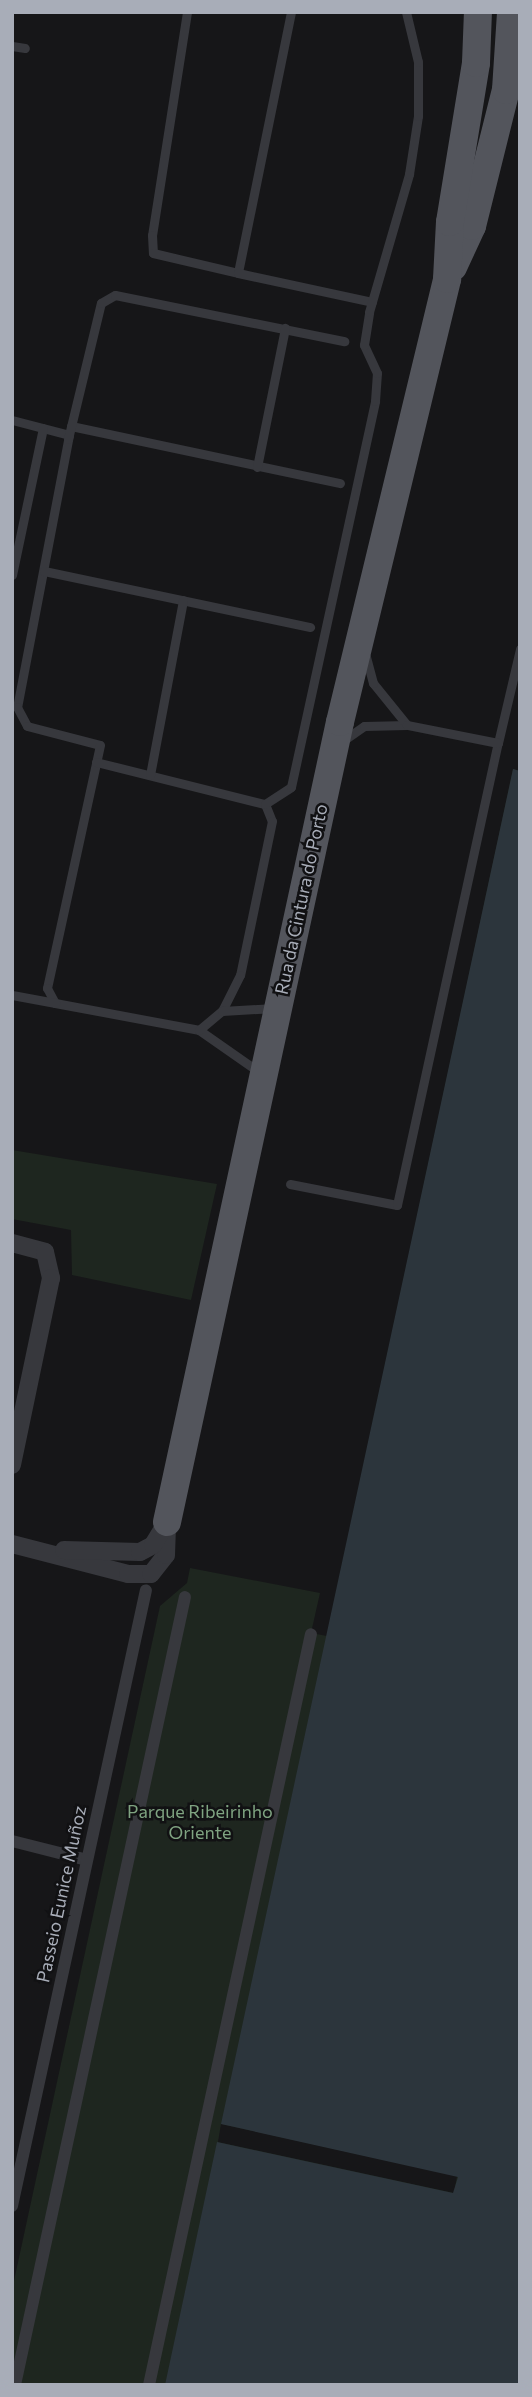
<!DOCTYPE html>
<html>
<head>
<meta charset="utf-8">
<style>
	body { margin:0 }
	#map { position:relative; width:532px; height:2397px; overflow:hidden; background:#161618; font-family:Commissioner,sans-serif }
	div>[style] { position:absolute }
	.green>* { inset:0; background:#1e261f }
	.water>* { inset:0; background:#2c353c }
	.service>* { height:9px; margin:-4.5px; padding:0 4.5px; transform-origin:4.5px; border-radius:4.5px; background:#37383d }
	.pedestrian>* { height:12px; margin:-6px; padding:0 6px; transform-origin:6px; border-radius:6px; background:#37383d }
	.minor>* { height:18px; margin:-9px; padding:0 9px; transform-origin:9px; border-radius:9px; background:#37383d }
	.primary>* { height:28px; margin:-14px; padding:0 14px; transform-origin:14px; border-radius:14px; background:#53555c }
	span { translate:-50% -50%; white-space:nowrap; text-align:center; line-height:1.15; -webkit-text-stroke:5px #111113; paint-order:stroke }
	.street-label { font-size:18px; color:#a8adb8 }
	.park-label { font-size:18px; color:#7fa381 }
	.frame { position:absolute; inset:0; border:14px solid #a8adb8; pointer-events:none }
</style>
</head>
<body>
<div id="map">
	<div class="green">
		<i style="clip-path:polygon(evenodd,513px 769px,520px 771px,520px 2217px,441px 2385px,12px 2385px,12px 2290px,160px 1606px,187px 1583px,190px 1568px,320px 1593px,311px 1633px,327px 1636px,513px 769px,221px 2124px,457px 2176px,454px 2193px,218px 2142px,221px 2124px)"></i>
		<i style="clip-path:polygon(12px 1150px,217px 1184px,191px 1300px,72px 1275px,71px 1230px,12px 1219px)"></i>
	</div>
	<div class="water">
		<i style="clip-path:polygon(513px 769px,520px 771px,520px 2385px,165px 2385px,217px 2142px,453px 2193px,458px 2177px,221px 2124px)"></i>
	</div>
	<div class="service">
		<i style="left:187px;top:12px;width:226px;rotate:98.9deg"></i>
		<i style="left:152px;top:235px;width:18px;rotate:87deg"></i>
		<i style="left:153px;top:253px;width:87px;rotate:13.2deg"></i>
		<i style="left:291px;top:12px;width:266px;rotate:101.5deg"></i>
		<i style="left:238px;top:273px;width:137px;rotate:12.2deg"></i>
		<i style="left:12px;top:46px;width:13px;rotate:9deg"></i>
		<i style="left:12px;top:420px;width:59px;rotate:14.7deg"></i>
		<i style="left:69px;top:435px;width:277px;rotate:100.8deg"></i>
		<i style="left:17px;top:707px;width:21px;rotate:62deg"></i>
		<i style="left:27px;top:726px;width:75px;rotate:14.6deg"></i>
		<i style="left:100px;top:745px;width:249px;rotate:102.3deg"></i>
		<i style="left:47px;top:988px;width:17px;rotate:62deg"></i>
		<i style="left:55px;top:1003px;width:147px;rotate:10.6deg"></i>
		<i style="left:199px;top:1030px;width:73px;rotate:35deg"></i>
		<i style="left:71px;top:426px;width:275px;rotate:12deg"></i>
		<i style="left:68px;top:439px;width:140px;rotate:-76.4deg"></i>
		<i style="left:101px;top:303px;width:16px;rotate:-30deg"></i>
		<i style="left:115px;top:295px;width:234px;rotate:11.4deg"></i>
		<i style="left:257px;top:467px;width:142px;rotate:-78.6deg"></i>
		<i style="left:44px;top:571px;width:272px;rotate:11.9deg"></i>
		<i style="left:12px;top:575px;width:150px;rotate:-78.1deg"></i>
		<i style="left:344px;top:740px;width:24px;rotate:-35deg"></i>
		<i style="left:364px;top:726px;width:43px;rotate:-1.3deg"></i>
		<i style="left:407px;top:725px;width:54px;rotate:-129deg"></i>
		<i style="left:373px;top:683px;width:28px;rotate:-105deg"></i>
		<i style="left:498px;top:743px;width:97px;rotate:-76.8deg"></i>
		<i style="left:96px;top:762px;width:174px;rotate:14deg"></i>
		<i style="left:265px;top:804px;width:18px;rotate:68deg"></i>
		<i style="left:272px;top:821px;width:157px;rotate:101.7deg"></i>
		<i style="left:240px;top:975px;width:40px;rotate:116.6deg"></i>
		<i style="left:150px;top:775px;width:178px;rotate:-79.3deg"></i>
		<i style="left:265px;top:804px;width:31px;rotate:-33deg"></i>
		<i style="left:291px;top:787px;width:395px;rotate:-77.7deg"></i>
		<i style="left:375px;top:401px;width:28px;rotate:-86deg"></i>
		<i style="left:377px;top:373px;width:31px;rotate:-115deg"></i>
		<i style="left:364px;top:345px;width:33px;rotate:-81deg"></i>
		<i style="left:369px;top:312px;width:144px;rotate:-73.8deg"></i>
		<i style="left:409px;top:174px;width:59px;rotate:-81.2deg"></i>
		<i style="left:418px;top:116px;width:54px;rotate:-90deg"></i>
		<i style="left:418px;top:62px;width:51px;rotate:-103.5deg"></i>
		<i style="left:12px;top:995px;width:44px;rotate:10.5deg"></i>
		<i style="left:199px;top:1030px;width:30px;rotate:-40deg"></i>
		<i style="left:222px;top:1011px;width:52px;rotate:-3.3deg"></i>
		<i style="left:290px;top:1184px;width:109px;rotate:11.1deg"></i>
		<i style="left:397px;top:1205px;width:473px;rotate:-77.7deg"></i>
		<i style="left:498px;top:743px;width:93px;rotate:-168.8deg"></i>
	</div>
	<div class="pedestrian">
		<i style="left:12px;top:1841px;width:77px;rotate:14.2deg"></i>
		<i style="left:12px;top:2206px;width:630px;rotate:-77.73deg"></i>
		<i style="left:15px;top:2385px;width:806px;rotate:-77.83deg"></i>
		<i style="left:149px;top:2385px;width:768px;rotate:-77.83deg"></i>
	</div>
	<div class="minor">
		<i style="left:12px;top:1243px;width:34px;rotate:15deg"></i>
		<i style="left:45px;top:1252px;width:27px;rotate:77deg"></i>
		<i style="left:51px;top:1278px;width:191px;rotate:101.8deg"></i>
		<i style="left:12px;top:1544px;width:120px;rotate:14.5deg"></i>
		<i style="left:128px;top:1574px;width:23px"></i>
		<i style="left:151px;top:1574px;width:24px;rotate:-52deg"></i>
		<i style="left:166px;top:1555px;width:33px;rotate:-88deg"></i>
		<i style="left:64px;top:1550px;width:76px;rotate:1.5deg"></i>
		<i style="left:140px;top:1552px;width:15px;rotate:-28deg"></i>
		<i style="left:153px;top:1545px;width:27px;rotate:-59deg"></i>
	</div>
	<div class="primary">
		<i style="left:453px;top:267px;width:45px;rotate:-65.1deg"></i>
		<i style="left:472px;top:226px;width:140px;rotate:-76deg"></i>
		<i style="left:506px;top:90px;width:78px;rotate:-86.3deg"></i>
		<i style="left:167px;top:1522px;width:818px;rotate:-77.8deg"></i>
		<i style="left:340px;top:722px;width:456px;rotate:-76.4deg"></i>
		<i style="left:447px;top:279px;width:57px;rotate:-87deg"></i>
		<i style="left:450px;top:222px;width:161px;rotate:-80.7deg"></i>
		<i style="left:476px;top:63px;width:51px;rotate:-87.8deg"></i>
	</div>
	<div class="street-label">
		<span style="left:301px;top:899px;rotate:-78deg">Rua da Cintura do Porto</span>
		<span style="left:61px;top:1894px;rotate:-78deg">Passeio Eunice Muñoz</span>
	</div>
	<div class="park-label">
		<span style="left:200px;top:1822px">Parque Ribeirinho<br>Oriente</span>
	</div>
	<div class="frame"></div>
</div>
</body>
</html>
